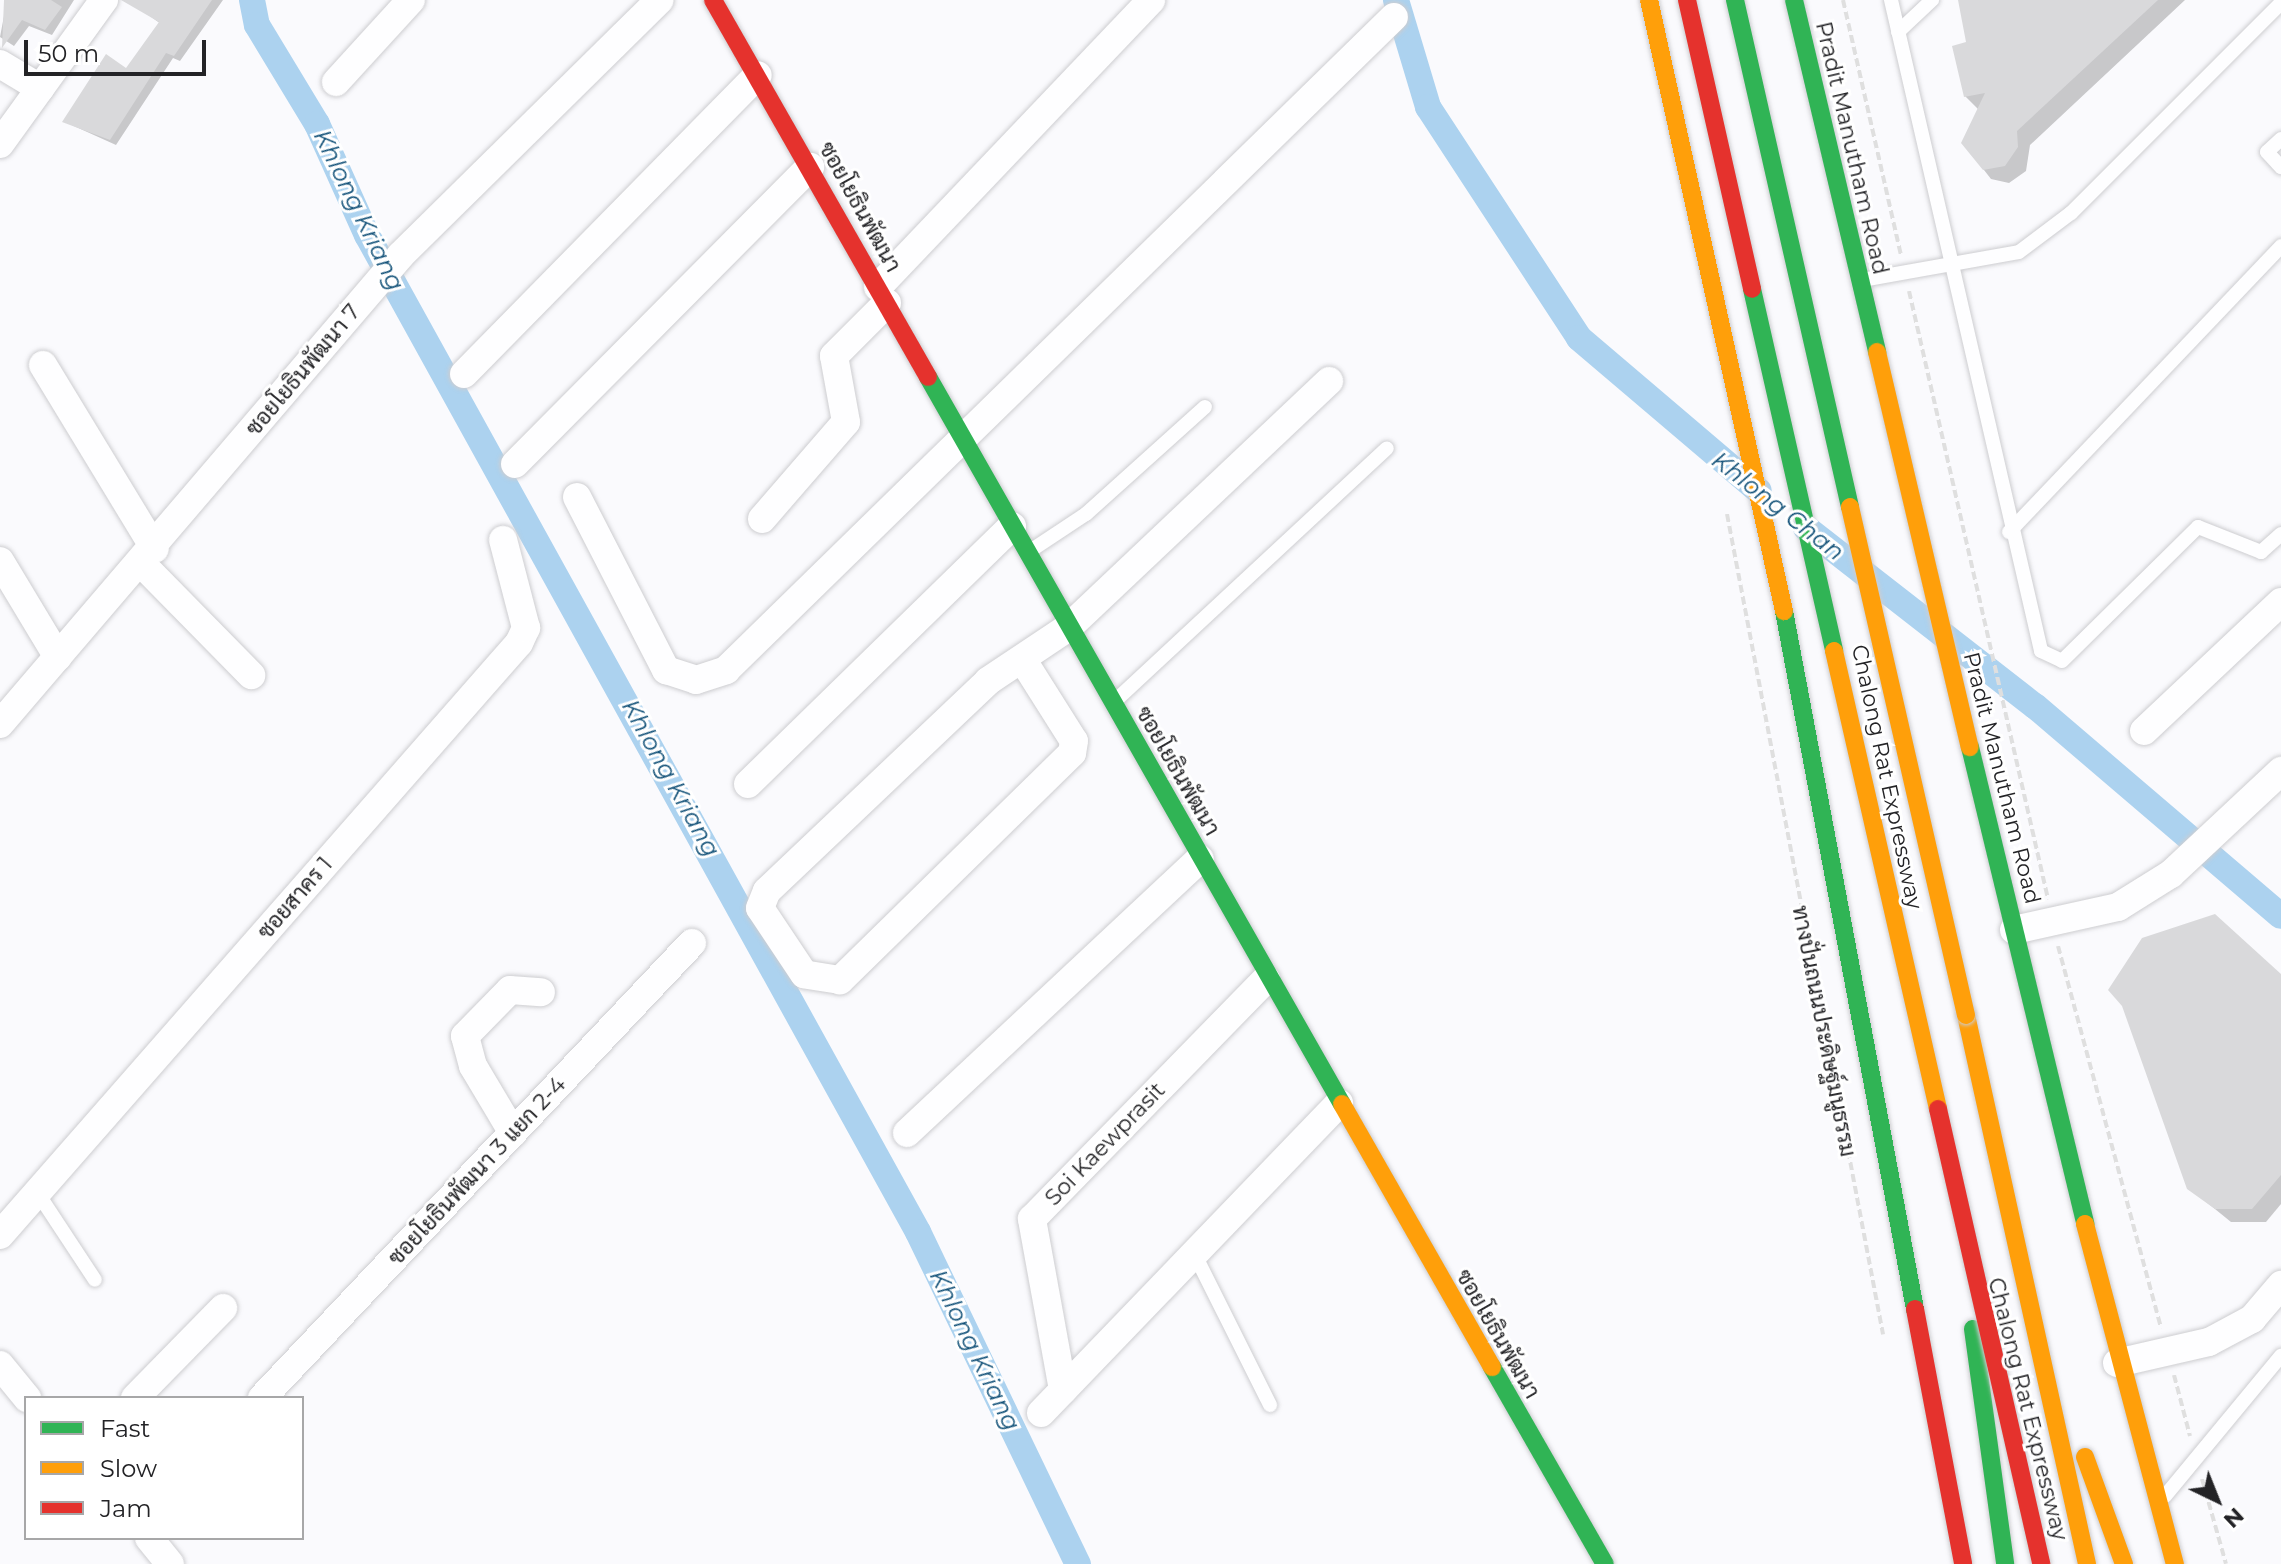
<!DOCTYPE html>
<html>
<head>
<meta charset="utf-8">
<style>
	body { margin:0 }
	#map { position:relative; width:2281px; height:1564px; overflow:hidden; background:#fafafd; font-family:Montserrat,Sarabun,sans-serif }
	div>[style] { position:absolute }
	.shadow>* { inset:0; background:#0003 }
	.canal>* { height:26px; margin:-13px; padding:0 13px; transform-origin:13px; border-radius:13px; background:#acd2ef }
	.building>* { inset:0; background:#d9d9db }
	.path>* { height:4px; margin-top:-2px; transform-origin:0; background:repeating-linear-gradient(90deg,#dfdfdf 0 8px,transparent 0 12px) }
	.roads { filter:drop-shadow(0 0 2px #cdcdd0) drop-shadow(0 0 2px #cdcdd0) }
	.lane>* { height:14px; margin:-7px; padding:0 7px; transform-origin:7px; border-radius:7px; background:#fefeff }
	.street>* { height:28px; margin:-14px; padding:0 14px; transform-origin:14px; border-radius:14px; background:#fefeff }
	.fast>* { height:18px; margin:-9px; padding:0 9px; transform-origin:9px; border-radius:9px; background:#30b455 }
	.slow>* { height:18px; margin:-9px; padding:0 9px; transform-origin:9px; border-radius:9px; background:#ff9f0a }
	.jam>* { height:18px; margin:-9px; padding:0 9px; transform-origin:9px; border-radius:9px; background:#e5322d }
	.bridges { filter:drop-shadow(0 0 2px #cdcdd0) drop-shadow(0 0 2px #cdcdd0) }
	.fast-bridge>* { height:18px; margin:-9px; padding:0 9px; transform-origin:9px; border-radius:9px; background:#30b455 }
	.slow-bridge>* { height:18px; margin:-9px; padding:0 9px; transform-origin:9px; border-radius:9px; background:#ff9f0a }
	.jam-bridge>* { height:18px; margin:-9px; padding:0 9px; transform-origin:9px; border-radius:9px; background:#e5322d }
	span { translate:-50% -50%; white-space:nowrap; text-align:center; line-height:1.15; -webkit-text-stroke:6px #fff; paint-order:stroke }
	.street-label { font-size:22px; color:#232326 }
	.water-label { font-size:24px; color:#135279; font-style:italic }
	.legend { position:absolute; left:24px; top:1396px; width:280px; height:144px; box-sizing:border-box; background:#fff; border:2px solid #a7a7a8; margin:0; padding:10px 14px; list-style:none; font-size:24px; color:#232326 }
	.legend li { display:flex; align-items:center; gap:16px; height:40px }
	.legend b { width:40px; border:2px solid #a7a7a8 }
	.north { position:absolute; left:2177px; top:1460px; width:80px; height:80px; -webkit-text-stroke:6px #fff; paint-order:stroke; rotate:137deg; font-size:22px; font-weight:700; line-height:32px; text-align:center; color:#232326 }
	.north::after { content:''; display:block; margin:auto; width:28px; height:36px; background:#232326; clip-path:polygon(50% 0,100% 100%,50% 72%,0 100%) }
	.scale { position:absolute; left:24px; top:40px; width:182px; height:36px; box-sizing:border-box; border:4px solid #232326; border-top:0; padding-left:10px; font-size:24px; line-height:28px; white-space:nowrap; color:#232326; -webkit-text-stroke:6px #fff; paint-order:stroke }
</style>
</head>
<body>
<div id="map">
	<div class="shadow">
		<i style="clip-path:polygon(7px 0,74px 0,52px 35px,29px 26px,14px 46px,0 37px)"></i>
		<i style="clip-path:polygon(146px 0,223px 0,180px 61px,173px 58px,116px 145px,65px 122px,127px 71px,161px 24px,140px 9px)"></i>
		<i style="clip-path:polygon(1960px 0,2185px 0,2030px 145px,2026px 171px,2009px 183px,1991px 179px,1963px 143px,1979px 110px,1965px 96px,1968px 43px)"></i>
		<i style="clip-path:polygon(2281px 976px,2281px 1204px,2266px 1222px,2231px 1222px,2189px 1188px)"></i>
	</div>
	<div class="canal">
		<i style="left:252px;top:0;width:25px;rotate:79deg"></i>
		<i style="left:257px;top:25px;width:116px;rotate:58.8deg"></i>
		<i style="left:317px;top:124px;width:122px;rotate:65.8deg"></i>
		<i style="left:367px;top:235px;width:1139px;rotate:61.07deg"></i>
		<i style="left:918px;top:1232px;width:369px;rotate:64.3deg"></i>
		<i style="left:1396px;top:0;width:112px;rotate:73.3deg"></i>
		<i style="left:1428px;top:107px;width:276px;rotate:56.8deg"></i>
		<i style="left:1579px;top:338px;width:236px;rotate:40.4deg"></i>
		<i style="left:1806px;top:528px;width:290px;rotate:37.9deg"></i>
		<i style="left:2035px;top:706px;width:323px;rotate:40.5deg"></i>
	</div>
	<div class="building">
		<i style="clip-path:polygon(4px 0,51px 0,62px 7px,45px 30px,22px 20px,2px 48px)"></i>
		<i style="clip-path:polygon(121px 0,212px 0,174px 56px,166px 53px,110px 140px,62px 122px,106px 54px,126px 68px,159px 22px)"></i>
		<i style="clip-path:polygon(1958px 0,2158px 0,2017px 131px,2018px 147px,2005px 166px,1983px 170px,1961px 143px,1985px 93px,1964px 97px,1952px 46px,1966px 42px)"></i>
		<i style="clip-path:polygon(2215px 914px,2281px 974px,2281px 1175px,2252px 1209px,2215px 1209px,2187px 1189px,2122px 1006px,2108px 990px,2142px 938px)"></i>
	</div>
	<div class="path">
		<i style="left:1843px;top:0;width:262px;rotate:77.2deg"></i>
		<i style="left:1909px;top:291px;width:624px;rotate:77.12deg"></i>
		<i style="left:1727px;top:514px;width:835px;rotate:79.23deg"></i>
		<i style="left:2058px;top:946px;width:396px;rotate:74.9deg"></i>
		<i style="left:2174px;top:1375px;width:63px;rotate:75.3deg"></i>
		<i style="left:2202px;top:1479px;width:88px;rotate:74.2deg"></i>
	</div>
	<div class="roads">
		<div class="lane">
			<i style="left:1891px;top:0;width:668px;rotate:77.02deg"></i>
			<i style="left:2041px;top:651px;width:23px;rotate:25deg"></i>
			<i style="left:2062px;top:661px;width:191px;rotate:-44.6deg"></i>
			<i style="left:2198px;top:527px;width:68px;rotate:21.6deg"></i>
			<i style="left:2261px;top:552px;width:27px;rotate:-42deg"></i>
			<i style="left:1898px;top:32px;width:47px;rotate:-43.3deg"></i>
			<i style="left:2281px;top:139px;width:19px;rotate:137deg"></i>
			<i style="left:2267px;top:152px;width:21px;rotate:47deg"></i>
			<i style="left:1862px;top:280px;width:159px;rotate:-10.1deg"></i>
			<i style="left:2019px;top:252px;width:65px;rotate:-36.9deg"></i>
			<i style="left:2071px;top:213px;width:297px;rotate:-45deg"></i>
			<i style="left:2009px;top:532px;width:395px;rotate:-46.4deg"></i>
			<i style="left:1030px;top:551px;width:67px;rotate:-33.5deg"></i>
			<i style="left:1086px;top:514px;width:160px;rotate:-42deg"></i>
			<i style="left:1115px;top:701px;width:371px;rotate:-42.9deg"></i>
			<i style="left:37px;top:1192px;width:105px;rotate:56.6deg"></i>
			<i style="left:1194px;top:1253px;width:170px;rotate:63.4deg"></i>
			<i style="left:2165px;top:1496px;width:182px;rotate:-50.4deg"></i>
		</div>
		<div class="street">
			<i style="left:0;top:64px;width:47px;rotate:31deg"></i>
			<i style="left:336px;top:82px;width:111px;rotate:-47.6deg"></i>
			<i style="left:0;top:144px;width:178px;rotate:-54.2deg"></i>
			<i style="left:878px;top:287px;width:396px;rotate:-46.4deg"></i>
			<i style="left:43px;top:365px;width:215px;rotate:58.7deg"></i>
			<i style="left:464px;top:374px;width:419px;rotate:-45.5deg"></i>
			<i style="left:515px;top:464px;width:419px;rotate:-45.2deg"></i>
			<i style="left:577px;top:497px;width:195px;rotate:62.8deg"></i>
			<i style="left:666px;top:670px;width:32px;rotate:18deg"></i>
			<i style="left:696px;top:680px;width:32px;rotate:-18deg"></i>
			<i style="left:726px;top:670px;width:934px;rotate:-44.35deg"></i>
			<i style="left:762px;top:519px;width:128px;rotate:-49.1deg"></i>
			<i style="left:846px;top:422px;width:67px;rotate:-100.3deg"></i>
			<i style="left:834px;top:356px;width:75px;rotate:-45deg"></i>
			<i style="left:0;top:561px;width:112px;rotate:58.9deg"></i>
			<i style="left:142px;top:564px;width:156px;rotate:45.5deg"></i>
			<i style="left:1024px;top:662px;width:93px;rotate:57.7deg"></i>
			<i style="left:1074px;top:741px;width:12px;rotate:99deg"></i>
			<i style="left:1072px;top:753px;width:325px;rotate:135.6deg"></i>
			<i style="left:840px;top:980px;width:36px;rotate:-171deg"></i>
			<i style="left:804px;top:974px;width:79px;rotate:-123.7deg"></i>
			<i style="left:760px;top:908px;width:18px;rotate:-68deg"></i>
			<i style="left:767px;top:891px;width:305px;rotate:-43.5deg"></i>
			<i style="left:988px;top:681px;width:97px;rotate:-33.7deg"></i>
			<i style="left:1069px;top:627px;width:358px;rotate:-43.4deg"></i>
			<i style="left:0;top:724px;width:617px;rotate:-49.47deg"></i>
			<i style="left:401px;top:255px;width:363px;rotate:-44.6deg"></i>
			<i style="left:2144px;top:731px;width:188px;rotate:-43.3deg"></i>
			<i style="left:748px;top:784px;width:369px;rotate:-44.3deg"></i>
			<i style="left:2014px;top:930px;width:107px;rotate:-12.5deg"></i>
			<i style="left:2118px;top:907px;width:62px;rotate:-31.9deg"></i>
			<i style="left:2171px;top:874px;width:151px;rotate:-43.1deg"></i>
			<i style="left:513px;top:1133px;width:78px;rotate:-120.8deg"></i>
			<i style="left:473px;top:1066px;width:31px;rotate:-105deg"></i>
			<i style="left:465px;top:1036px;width:64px;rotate:-45.6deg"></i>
			<i style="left:510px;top:990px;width:31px;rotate:4deg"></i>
			<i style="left:907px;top:1133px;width:401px;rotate:-43.1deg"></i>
			<i style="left:0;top:1235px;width:787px;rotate:-48.76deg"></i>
			<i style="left:519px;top:643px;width:17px;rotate:-65deg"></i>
			<i style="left:526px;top:628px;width:91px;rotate:-104.6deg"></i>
			<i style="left:2117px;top:1363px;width:94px;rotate:-12.9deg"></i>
			<i style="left:2209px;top:1342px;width:49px;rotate:-28.1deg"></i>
			<i style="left:2252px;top:1319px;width:45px;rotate:-49.5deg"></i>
			<i style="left:0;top:1365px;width:43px;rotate:50.7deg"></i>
			<i style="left:1063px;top:1390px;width:174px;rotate:-100.3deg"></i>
			<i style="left:1032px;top:1219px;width:335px;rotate:-45.7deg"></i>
			<i style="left:135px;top:1398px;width:126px;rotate:-45.6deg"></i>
			<i style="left:262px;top:1398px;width:626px;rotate:-46.62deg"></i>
			<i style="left:1041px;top:1413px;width:430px;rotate:-46.1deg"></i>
			<i style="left:149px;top:1538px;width:33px;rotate:51deg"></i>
		</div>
		<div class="fast">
			<i style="left:1794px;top:0;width:362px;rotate:76.7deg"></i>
			<i style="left:928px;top:377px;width:837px;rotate:60.34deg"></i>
			<i style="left:1784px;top:611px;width:710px;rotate:79.37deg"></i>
			<i style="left:1970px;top:747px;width:491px;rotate:76.4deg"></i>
			<i style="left:1973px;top:1329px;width:237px;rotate:82.2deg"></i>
			<i style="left:1492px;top:1367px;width:227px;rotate:60.2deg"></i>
		</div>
		<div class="slow">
			<i style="left:1649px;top:0;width:626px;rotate:77.54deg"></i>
			<i style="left:1877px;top:352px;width:406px;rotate:76.8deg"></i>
			<i style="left:1966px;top:1015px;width:562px;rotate:77.57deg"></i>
			<i style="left:1342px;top:1104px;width:303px;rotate:60.3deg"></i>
			<i style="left:2085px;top:1224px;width:352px;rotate:75.2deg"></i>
			<i style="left:2085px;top:1457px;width:114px;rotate:70deg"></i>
		</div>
		<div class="jam">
			<i style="left:713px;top:0;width:434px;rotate:60.3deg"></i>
			<i style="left:1915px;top:1309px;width:259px;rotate:79.3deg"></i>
		</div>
	</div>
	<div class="bridges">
		<div class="fast-bridge">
			<i style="left:1735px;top:0;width:520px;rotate:77.22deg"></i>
			<i style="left:1752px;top:289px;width:371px;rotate:77.2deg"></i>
		</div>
		<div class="slow-bridge">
			<i style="left:1850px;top:507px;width:521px;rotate:77.14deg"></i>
			<i style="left:1834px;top:651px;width:470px;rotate:77.2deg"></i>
		</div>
		<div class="jam-bridge">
			<i style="left:1687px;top:0;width:296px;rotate:77.3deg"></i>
			<i style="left:1938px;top:1109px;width:467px;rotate:77.2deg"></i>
		</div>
	</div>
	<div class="street-label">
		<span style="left:1852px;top:148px;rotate:77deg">Pradit Manutham Road</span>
		<span style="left:860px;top:207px;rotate:61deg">ซอยโยธินพัฒนา</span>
		<span style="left:303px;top:370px;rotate:-50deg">ซอยโยธินพัฒนา 7</span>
		<span style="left:1178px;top:771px;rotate:60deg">ซอยโยธินพัฒนา</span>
		<span style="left:1887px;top:777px;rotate:78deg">Chalong Rat Expressway</span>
		<span style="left:2002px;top:778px;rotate:76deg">Pradit Manutham Road</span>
		<span style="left:295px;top:898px;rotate:-49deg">ซอยสาคร 1</span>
		<span style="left:1824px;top:1031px;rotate:79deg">ทางปั่นถนนประดิษฐ์มนูธรรม</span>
		<span style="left:1105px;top:1144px;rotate:-46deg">Soi Kaewprasit</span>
		<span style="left:477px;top:1171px;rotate:-47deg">ซอยโยธินพัฒนา 3 แยก 2-4</span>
		<span style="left:1498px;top:1334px;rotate:60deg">ซอยโยธินพัฒนา</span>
		<span style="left:2028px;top:1409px;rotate:76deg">Chalong Rat Expressway</span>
	</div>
	<div class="water-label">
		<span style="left:359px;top:210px;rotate:64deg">Khlong Kriang</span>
		<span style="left:1778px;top:506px;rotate:38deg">Khlong Chan</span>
		<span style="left:671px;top:778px;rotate:61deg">Khlong Kriang</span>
		<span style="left:975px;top:1350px;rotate:64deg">Khlong Kriang</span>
	</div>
	<ul class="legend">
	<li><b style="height:10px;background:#30b455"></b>Fast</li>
	<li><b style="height:10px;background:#ff9f0a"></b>Slow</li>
	<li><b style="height:10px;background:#e5322d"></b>Jam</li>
	</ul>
	<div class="north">N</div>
	<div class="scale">50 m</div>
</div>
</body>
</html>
